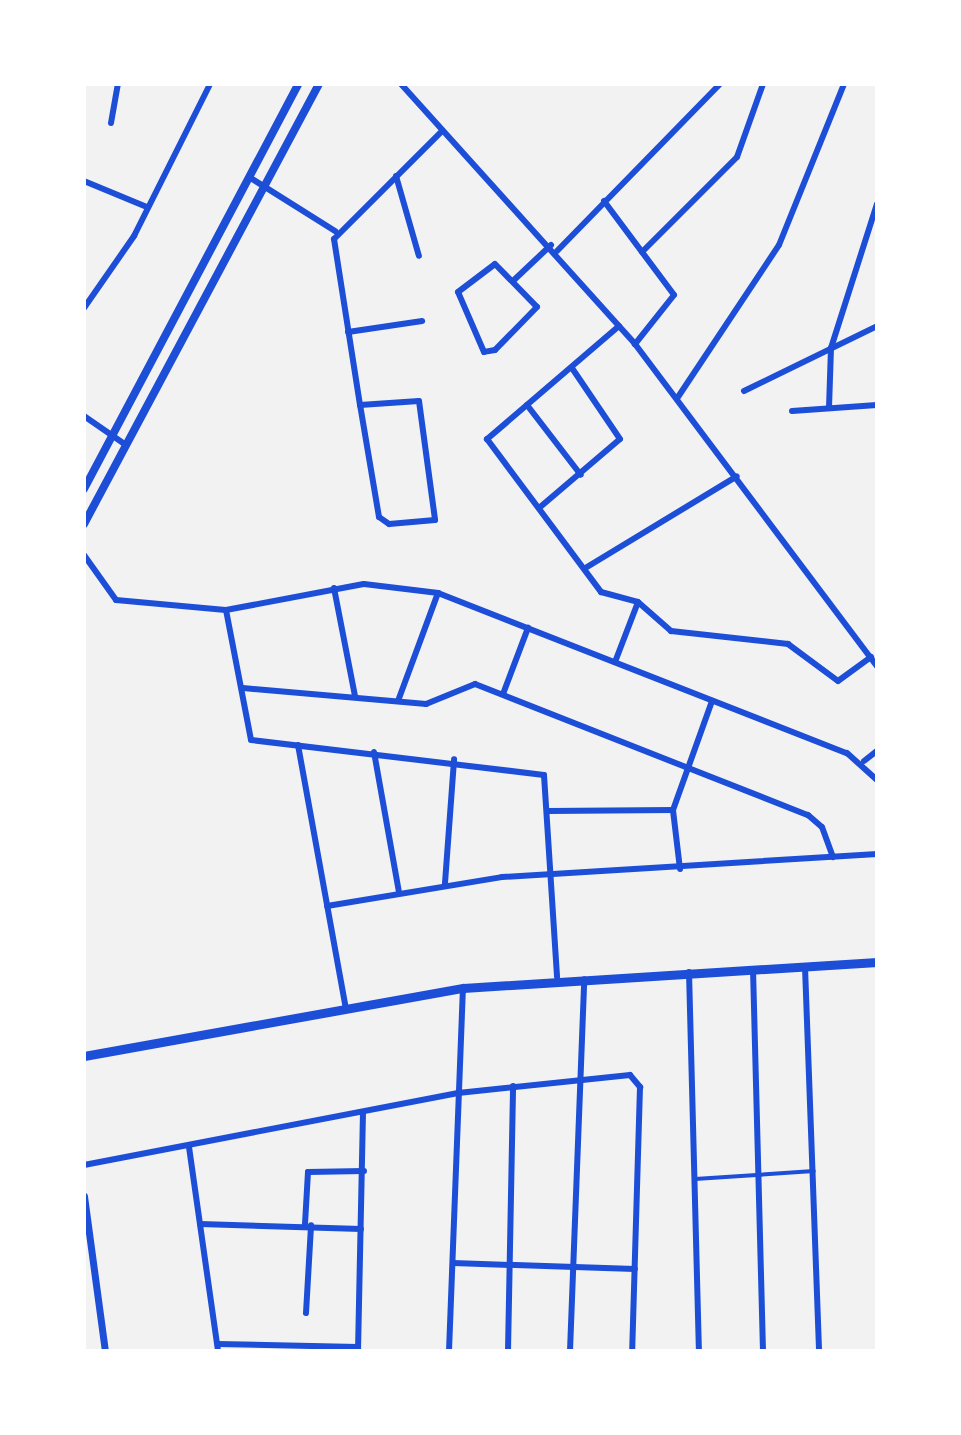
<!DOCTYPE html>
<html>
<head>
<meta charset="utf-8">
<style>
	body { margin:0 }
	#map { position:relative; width:961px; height:1435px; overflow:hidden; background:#f2f2f2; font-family:Signika,sans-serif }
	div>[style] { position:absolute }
	.pedestrian>* { height:4px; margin:-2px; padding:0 2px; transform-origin:2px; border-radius:2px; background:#1d4ed8 }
	.minor>* { height:6px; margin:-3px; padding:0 3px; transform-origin:3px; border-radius:3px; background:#1d4ed8 }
	.tertiary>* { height:7px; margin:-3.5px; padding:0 3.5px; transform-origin:3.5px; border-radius:3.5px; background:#1d4ed8 }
	.secondary>* { height:8px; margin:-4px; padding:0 4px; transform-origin:4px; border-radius:4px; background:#1d4ed8 }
	.primary>* { height:9px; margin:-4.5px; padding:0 4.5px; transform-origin:4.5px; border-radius:4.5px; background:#1d4ed8 }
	span { translate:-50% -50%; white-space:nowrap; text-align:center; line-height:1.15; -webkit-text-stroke:8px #fff; paint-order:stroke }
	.frame { position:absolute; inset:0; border:86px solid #fff; pointer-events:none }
</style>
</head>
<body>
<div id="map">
	<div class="pedestrian">
		<i style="left:695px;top:1179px;width:119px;rotate:-3.8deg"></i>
	</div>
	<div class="minor">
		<i style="left:401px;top:84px;width:350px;rotate:48deg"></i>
		<i style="left:635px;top:344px;width:403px;rotate:53.1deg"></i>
		<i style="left:111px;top:123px;width:40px;rotate:-80deg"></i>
		<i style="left:396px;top:176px;width:83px;rotate:74deg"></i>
		<i style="left:249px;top:177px;width:102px;rotate:32.1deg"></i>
		<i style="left:84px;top:181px;width:68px;rotate:22.4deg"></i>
		<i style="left:604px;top:201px;width:117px;rotate:53.3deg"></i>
		<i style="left:674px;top:295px;width:63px;rotate:128.5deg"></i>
		<i style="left:557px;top:251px;width:233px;rotate:-45.7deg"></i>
		<i style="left:642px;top:252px;width:134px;rotate:-45deg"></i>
		<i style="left:737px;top:157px;width:77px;rotate:-70.4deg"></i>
		<i style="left:495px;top:264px;width:60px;rotate:45.7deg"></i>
		<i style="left:537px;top:307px;width:60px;rotate:134.3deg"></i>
		<i style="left:495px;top:350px;width:11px;rotate:170deg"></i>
		<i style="left:484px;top:352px;width:65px;rotate:-113.4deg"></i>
		<i style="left:458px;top:292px;width:46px;rotate:-37.1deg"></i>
		<i style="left:514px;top:280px;width:51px;rotate:-43.4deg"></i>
		<i style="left:84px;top:308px;width:88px;rotate:-55.2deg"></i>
		<i style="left:134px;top:236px;width:170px;rotate:-63.4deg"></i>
		<i style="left:619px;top:326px;width:174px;rotate:139.4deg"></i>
		<i style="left:487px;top:439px;width:191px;rotate:53.3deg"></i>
		<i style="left:601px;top:592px;width:38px;rotate:15deg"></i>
		<i style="left:348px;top:332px;width:75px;rotate:-8.5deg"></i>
		<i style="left:744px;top:391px;width:148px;rotate:-26deg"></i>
		<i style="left:678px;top:397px;width:182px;rotate:-56.4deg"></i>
		<i style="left:779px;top:245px;width:174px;rotate:-68deg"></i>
		<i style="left:360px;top:405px;width:59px;rotate:-3.9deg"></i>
		<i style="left:419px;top:401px;width:120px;rotate:82.3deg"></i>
		<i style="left:435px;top:520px;width:46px;rotate:175deg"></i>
		<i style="left:389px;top:524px;width:12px;rotate:-145deg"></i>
		<i style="left:379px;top:517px;width:114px;rotate:-99.6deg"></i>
		<i style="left:360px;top:405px;width:168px;rotate:-98.9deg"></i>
		<i style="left:334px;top:239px;width:153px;rotate:-45deg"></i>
		<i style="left:527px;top:405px;width:88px;rotate:52.4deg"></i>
		<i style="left:829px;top:408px;width:60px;rotate:-88.1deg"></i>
		<i style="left:831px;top:348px;width:151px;rotate:-72.3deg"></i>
		<i style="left:792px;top:411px;width:85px;rotate:-4deg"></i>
		<i style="left:84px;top:416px;width:51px;rotate:34.6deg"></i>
		<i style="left:539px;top:508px;width:106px;rotate:-40.4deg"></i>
		<i style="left:620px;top:439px;width:86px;rotate:-124.1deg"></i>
		<i style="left:84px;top:555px;width:55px;rotate:54.6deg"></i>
		<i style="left:116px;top:600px;width:110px;rotate:5.2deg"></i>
		<i style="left:226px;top:610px;width:140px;rotate:-10.7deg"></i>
		<i style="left:364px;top:584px;width:75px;rotate:6.9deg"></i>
		<i style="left:438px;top:593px;width:439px;rotate:21.4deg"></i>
		<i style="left:847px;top:753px;width:40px;rotate:42deg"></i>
		<i style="left:587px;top:567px;width:175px;rotate:-31.2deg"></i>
		<i style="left:334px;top:588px;width:110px;rotate:79deg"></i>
		<i style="left:226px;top:610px;width:132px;rotate:79.1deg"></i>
		<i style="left:251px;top:740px;width:295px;rotate:6.8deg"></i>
		<i style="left:544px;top:775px;width:202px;rotate:86.3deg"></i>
		<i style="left:615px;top:662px;width:64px;rotate:-69deg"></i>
		<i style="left:638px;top:602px;width:44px;rotate:41.3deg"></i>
		<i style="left:671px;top:631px;width:118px;rotate:6.3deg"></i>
		<i style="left:788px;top:644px;width:62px;rotate:36.5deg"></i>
		<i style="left:838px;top:681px;width:41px;rotate:-36deg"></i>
		<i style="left:243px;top:688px;width:184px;rotate:5deg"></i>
		<i style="left:426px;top:704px;width:53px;rotate:-22.2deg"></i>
		<i style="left:475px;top:684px;width:358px;rotate:21.5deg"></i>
		<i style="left:808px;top:815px;width:18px;rotate:41deg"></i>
		<i style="left:822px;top:827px;width:32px;rotate:70deg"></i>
		<i style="left:503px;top:694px;width:71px;rotate:-69.3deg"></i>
		<i style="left:398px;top:701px;width:115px;rotate:-69.7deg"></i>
		<i style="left:298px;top:745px;width:267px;rotate:79.7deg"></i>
		<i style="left:374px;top:752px;width:143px;rotate:79.9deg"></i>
		<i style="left:864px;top:761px;width:16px;rotate:-38deg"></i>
		<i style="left:548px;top:811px;width:125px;rotate:-0.5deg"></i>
		<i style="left:680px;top:869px;width:59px;rotate:-96.8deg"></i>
		<i style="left:673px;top:810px;width:116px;rotate:-70.3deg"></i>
		<i style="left:445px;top:883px;width:124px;rotate:-85.8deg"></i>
		<i style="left:327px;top:906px;width:177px;rotate:-9.4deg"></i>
		<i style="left:502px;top:877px;width:376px;rotate:-3.5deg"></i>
		<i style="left:805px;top:967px;width:384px;rotate:87.9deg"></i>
		<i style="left:753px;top:969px;width:382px;rotate:88.5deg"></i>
		<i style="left:689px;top:972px;width:379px;rotate:88.5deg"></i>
		<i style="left:189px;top:1147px;width:206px;rotate:81.9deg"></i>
		<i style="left:84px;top:1165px;width:381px;rotate:-10.9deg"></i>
		<i style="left:458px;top:1093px;width:173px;rotate:-6deg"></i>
		<i style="left:630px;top:1075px;width:16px;rotate:50deg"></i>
		<i style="left:640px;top:1087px;width:264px;rotate:91.7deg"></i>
		<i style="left:200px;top:1224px;width:161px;rotate:1.8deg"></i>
		<i style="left:305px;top:1224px;width:52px;rotate:-86.7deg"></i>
		<i style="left:308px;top:1172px;width:56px;rotate:-1deg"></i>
		<i style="left:453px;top:1263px;width:182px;rotate:1.9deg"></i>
		<i style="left:306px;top:1313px;width:88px;rotate:-86.7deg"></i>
		<i style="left:218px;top:1344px;width:140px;rotate:1.2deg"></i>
		<i style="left:358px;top:1351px;width:238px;rotate:-88.8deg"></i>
		<i style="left:449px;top:1351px;width:363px;rotate:-87.8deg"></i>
		<i style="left:508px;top:1351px;width:265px;rotate:-88.9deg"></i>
		<i style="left:570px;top:1351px;width:372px;rotate:-87.8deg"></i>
	</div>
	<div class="tertiary">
		<i style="left:84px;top:1196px;width:156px;rotate:82.3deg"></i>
	</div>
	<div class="secondary">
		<i style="left:84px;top:489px;width:458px;rotate:-62.1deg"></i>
		<i style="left:84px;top:524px;width:499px;rotate:-61.9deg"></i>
	</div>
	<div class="primary">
		<i style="left:84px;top:1056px;width:385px;rotate:-10.2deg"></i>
		<i style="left:463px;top:988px;width:415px;rotate:-3.6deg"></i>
	</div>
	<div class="frame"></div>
</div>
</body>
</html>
